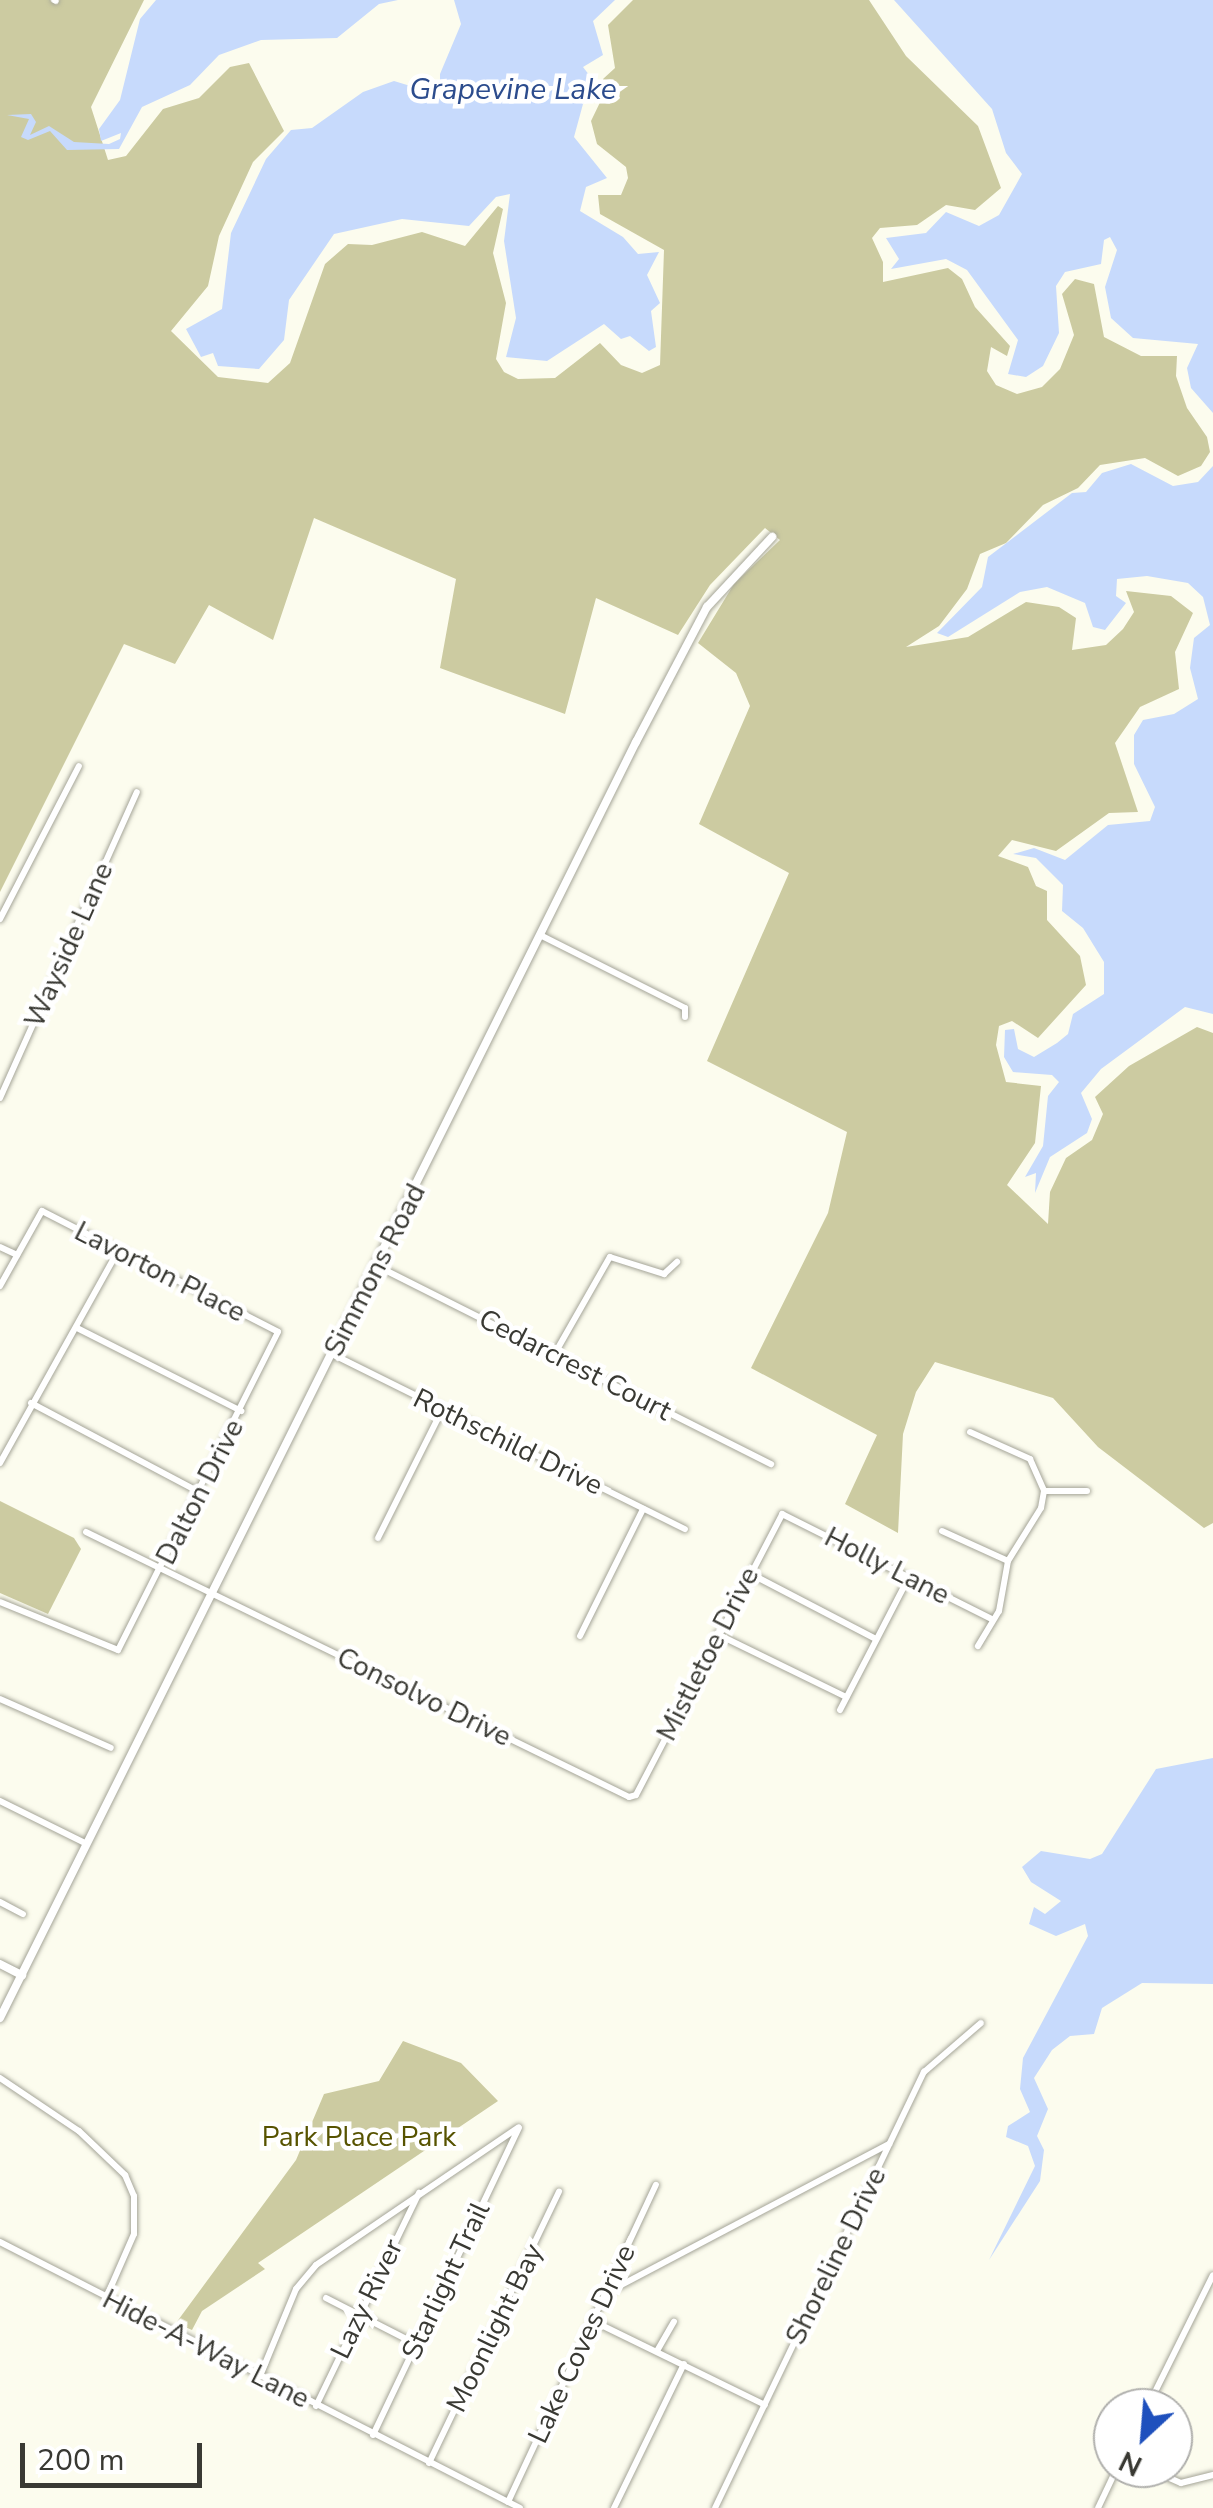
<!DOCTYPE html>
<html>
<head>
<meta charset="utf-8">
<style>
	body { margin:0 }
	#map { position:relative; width:1213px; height:2508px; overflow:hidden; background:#fcfcee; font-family:"Nunito Sans",sans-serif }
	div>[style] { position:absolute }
	.green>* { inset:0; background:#cccba1 }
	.water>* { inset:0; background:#c7dafc }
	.roads { filter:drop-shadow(0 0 2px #a5a598) drop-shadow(0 0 2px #a5a598) }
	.minor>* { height:6px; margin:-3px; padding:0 3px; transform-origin:3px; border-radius:3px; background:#fff }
	.tertiary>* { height:8px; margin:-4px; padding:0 4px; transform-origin:4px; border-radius:4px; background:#fff }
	span { translate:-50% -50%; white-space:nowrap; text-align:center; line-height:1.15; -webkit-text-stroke:9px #fff; paint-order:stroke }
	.street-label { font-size:28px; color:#393933 }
	.park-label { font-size:28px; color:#575300 }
	.water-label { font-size:30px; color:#2c4c8d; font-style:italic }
	.north { position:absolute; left:1093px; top:2388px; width:100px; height:100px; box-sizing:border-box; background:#fff; border:2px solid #b0b0ad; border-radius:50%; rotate:206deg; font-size:28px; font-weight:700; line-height:40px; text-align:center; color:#393933 }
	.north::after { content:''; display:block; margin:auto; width:35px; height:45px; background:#1e50bd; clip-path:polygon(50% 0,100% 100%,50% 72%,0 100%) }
	.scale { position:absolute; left:20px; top:2443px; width:182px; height:45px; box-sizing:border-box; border:5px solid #393933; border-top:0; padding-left:12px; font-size:30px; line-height:35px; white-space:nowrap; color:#393933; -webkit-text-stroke:8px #fff; paint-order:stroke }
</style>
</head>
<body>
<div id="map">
	<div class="green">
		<i style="clip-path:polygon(0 0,144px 0,91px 107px,108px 160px,126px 156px,163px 109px,199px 98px,230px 67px,249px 63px,284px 131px,253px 162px,219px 236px,208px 286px,171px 331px,218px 377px,268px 383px,290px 363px,325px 264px,348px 244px,372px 245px,422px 232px,465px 246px,498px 206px,503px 209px,493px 253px,506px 303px,496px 359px,504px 372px,518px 379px,555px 378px,600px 343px,621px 365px,642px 373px,660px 365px,664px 250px,600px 214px,598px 195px,621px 195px,628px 178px,626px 167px,597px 144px,591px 121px,606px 90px,603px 79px,615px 68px,608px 25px,633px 0,869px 0,906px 56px,978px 126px,1001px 188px,975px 210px,946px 205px,917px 225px,880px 228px,872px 238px,883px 262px,883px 282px,948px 268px,962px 279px,975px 307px,1010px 346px,1007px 356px,991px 347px,987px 371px,996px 385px,1017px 394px,1042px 387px,1060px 369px,1074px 335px,1062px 294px,1075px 279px,1094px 284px,1104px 337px,1141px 356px,1177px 356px,1176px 376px,1187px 408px,1207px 437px,1210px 452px,1201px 466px,1178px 476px,1145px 458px,1100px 465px,1078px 488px,1043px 505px,1006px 543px,980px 554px,967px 589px,939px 626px,906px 647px,968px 637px,1026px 602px,1059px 607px,1076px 618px,1072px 650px,1106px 645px,1123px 629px,1134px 612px,1126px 591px,1171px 596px,1193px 613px,1175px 652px,1179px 689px,1140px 707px,1115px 743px,1138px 812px,1109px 813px,1056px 851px,1012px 840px,998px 856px,1028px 867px,1036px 886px,1047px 891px,1047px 920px,1080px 956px,1086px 985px,1038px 1038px,1012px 1021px,999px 1026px,996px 1045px,1006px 1082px,1041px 1086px,1035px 1143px,1007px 1185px,1048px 1224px,1050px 1192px,1066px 1158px,1092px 1140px,1103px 1114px,1095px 1097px,1129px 1066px,1197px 1027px,1213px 1033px,1213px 1523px,1204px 1528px,1098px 1447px,1053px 1398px,935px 1362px,916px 1392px,903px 1434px,898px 1533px,845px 1504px,877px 1435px,751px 1368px,828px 1213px,847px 1132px,707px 1061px,789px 873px,699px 824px,750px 706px,736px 673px,698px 643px,734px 584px,780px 540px,765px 528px,710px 585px,678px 635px,596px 598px,565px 714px,440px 668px,456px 579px,314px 518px,273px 640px,209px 605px,175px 664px,124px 644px,0 892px)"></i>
		<i style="clip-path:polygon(0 1501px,74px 1538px,81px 1549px,48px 1614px,0 1593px)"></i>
		<i style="clip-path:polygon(403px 2041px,461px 2063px,498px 2101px,258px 2263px,265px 2269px,202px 2311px,192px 2330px,176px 2323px,296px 2160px,324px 2094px,379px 2081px)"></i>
	</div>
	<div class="water">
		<i style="clip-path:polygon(156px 0,398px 0,379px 4px,337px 38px,261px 40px,219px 55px,190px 85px,142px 107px,119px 149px,67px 150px,50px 131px,28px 140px,21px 137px,29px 119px,7px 115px,31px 114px,36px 122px,30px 135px,49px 126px,74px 142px,109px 144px,120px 139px,121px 133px,101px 141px,99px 129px,120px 100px,140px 19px)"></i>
		<i style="clip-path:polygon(454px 0,615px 0,593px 21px,603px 55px,583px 67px,599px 88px,583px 104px,574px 137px,607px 178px,586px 187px,580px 211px,623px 237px,638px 254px,659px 252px,647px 275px,660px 303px,651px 311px,656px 347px,649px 351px,630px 336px,621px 339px,604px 324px,547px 361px,506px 357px,516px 318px,504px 241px,510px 194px,496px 197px,469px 226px,402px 219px,334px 234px,289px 300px,284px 340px,259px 369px,218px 366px,213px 353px,201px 357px,186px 329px,222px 309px,231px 233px,266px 159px,291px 130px,312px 128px,363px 92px,394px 81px,440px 95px,440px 74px,461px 24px)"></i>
		<i style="clip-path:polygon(894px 0,1213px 0,1213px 413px,1191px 388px,1187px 368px,1198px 344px,1133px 338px,1111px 318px,1105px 287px,1117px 250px,1110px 237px,1104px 240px,1101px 264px,1065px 272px,1056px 286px,1059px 333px,1043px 366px,1026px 377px,1008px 374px,1018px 340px,967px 270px,946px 259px,891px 269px,899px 259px,886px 238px,926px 233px,946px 212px,979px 226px,999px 215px,1022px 174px,1006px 153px,992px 109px)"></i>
		<i style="clip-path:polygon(1131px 464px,1173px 486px,1198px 482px,1213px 466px,1213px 1014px,1185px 1007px,1101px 1069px,1081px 1093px,1092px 1119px,1087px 1133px,1050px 1157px,1035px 1193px,1036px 1173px,1025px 1177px,1043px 1146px,1048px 1096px,1059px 1082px,1052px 1075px,1013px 1072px,1004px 1057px,1005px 1030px,1014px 1029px,1018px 1049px,1034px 1057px,1057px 1043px,1068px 1034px,1073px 1014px,1104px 994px,1104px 962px,1083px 928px,1062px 911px,1063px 885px,1036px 858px,1013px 854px,1034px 848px,1065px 860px,1108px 825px,1150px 821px,1155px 807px,1134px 764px,1134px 735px,1143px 720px,1174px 714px,1198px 699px,1190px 668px,1194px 638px,1210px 625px,1203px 597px,1188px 583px,1147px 576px,1117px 579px,1116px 596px,1126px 603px,1105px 630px,1093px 627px,1085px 603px,1047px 587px,1020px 592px,948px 637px,937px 633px,982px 587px,988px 557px,1072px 493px,1086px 492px,1102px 473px)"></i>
		<i style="clip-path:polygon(1213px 1758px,1213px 1984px,1142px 1983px,1102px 2008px,1094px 2034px,1070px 2036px,1052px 2050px,1034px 2078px,1048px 2109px,1037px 2136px,1044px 2150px,1040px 2181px,989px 2260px,1035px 2166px,1028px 2146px,1006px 2137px,1008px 2126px,1030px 2112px,1020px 2089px,1023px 2058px,1088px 1936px,1085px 1924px,1056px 1936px,1029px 1924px,1034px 1907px,1045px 1914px,1061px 1901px,1031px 1882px,1022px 1867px,1041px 1851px,1090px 1859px,1102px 1854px,1156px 1769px)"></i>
	</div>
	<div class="roads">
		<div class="minor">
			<i style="left:54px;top:0;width:2px;rotate:27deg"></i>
			<i style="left:0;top:919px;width:172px;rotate:-62.7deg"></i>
			<i style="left:542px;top:936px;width:160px;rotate:26.7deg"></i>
			<i style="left:685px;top:1008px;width:9px;rotate:90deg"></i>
			<i style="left:0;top:1098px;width:335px;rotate:-65.9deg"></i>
			<i style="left:0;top:1247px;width:19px;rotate:25deg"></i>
			<i style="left:379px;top:1267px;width:439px;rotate:26.7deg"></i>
			<i style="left:0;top:1286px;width:86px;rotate:-60.8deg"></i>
			<i style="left:42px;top:1211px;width:265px;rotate:27.1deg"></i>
			<i style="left:278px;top:1332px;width:356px;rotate:116.7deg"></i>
			<i style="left:118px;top:1650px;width:127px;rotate:-157.9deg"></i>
			<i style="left:79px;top:1329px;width:182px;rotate:26.8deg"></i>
			<i style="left:332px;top:1354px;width:394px;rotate:26.4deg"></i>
			<i style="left:554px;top:1355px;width:113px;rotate:-60.3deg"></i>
			<i style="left:610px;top:1257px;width:57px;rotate:17.5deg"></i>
			<i style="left:664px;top:1274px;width:18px;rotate:-43deg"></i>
			<i style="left:31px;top:1403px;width:190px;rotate:27.9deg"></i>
			<i style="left:970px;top:1432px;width:66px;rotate:24.2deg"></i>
			<i style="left:1030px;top:1459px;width:35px;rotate:66deg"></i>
			<i style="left:1044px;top:1491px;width:17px;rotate:100deg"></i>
			<i style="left:1041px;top:1508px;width:62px;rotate:121.9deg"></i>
			<i style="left:1008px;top:1561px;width:51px;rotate:100.2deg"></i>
			<i style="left:999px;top:1611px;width:41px;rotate:121deg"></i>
			<i style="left:0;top:1463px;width:240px;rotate:-60.9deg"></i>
			<i style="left:1044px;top:1491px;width:43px"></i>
			<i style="left:942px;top:1531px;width:72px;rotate:24.4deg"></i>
			<i style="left:86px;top:1532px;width:604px;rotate:26.01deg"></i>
			<i style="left:629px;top:1797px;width:7px;rotate:-16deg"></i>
			<i style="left:636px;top:1795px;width:317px;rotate:-62.5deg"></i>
			<i style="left:782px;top:1514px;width:235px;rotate:26.6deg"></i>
			<i style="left:378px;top:1538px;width:143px;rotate:-63.4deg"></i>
			<i style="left:749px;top:1573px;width:143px;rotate:27.5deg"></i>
			<i style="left:717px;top:1634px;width:144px;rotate:26deg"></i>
			<i style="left:580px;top:1636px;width:142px;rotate:-63.6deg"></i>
			<i style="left:0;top:1699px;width:121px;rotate:23.8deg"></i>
			<i style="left:840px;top:1710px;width:150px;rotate:-62.6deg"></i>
			<i style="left:0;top:1801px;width:97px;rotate:26.3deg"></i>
			<i style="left:0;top:1902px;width:26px;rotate:28deg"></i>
			<i style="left:0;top:2078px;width:95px;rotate:33.9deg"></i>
			<i style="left:79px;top:2131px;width:64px;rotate:43.7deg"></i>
			<i style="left:125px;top:2175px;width:23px;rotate:67deg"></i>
			<i style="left:134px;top:2196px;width:38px;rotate:90deg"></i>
			<i style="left:134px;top:2234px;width:70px;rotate:113.6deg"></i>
			<i style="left:0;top:2242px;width:584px;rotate:27.09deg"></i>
			<i style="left:608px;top:2292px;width:318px;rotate:-27.8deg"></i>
			<i style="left:326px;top:2298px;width:101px;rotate:27.1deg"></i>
			<i style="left:595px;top:2322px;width:189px;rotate:26deg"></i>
			<i style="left:657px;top:2351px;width:34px;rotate:-60deg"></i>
			<i style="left:260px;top:2376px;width:94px;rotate:-67.5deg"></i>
			<i style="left:296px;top:2289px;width:31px;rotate:-50deg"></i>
			<i style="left:316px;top:2265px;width:245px;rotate:-34.2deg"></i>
			<i style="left:316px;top:2406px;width:237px;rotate:-64.2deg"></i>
			<i style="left:1147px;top:2408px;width:148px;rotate:-63.6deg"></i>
			<i style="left:373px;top:2435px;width:340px;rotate:-64.6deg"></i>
			<i style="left:429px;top:2463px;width:301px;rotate:-64.4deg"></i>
			<i style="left:1147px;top:2468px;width:37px;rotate:24deg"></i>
			<i style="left:1181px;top:2483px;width:33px;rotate:-14deg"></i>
			<i style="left:508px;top:2502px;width:350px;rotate:-65deg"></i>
			<i style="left:614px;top:2508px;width:160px;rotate:-64.1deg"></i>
			<i style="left:715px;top:2508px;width:484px;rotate:-64.4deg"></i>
			<i style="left:924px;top:2072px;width:75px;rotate:-40.7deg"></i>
			<i style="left:1098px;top:2508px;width:44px;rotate:-64.6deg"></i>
		</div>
		<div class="tertiary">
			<i style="left:0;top:1964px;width:25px;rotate:27deg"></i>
			<i style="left:0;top:2018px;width:1426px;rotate:-63.51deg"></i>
			<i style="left:636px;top:742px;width:153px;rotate:-62.3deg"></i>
			<i style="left:707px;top:607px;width:96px;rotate:-47.1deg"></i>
		</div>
	</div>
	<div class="street-label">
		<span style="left:69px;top:945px;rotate:-66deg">Wayside Lane</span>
		<span style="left:375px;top:1270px;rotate:-63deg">Simmons Road</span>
		<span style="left:160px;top:1272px;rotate:27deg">Lavorton Place</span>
		<span style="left:575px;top:1365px;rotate:27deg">Cedarcrest Court</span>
		<span style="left:508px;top:1442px;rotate:26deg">Rothschild Drive</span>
		<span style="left:200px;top:1492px;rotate:-63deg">Dalton Drive</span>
		<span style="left:887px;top:1566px;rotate:27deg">Holly Lane</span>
		<span style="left:708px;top:1654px;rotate:-63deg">Mistletoe Drive</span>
		<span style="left:424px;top:1697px;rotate:26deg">Consolvo Drive</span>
		<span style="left:836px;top:2256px;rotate:-64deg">Shoreline Drive</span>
		<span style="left:446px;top:2281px;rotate:-65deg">Starlight Trail</span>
		<span style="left:367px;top:2299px;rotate:-64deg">Lazy River</span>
		<span style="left:495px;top:2328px;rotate:-64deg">Moonlight Bay</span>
		<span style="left:582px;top:2344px;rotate:-65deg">Lake Coves Drive</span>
		<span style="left:206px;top:2349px;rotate:27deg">Hide-A-Way Lane</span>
	</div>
	<div class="park-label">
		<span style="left:359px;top:2137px">Park Place Park</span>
	</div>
	<div class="water-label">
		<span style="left:513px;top:90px">Grapevine Lake</span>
	</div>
	<div class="north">N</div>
	<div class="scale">200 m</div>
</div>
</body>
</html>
